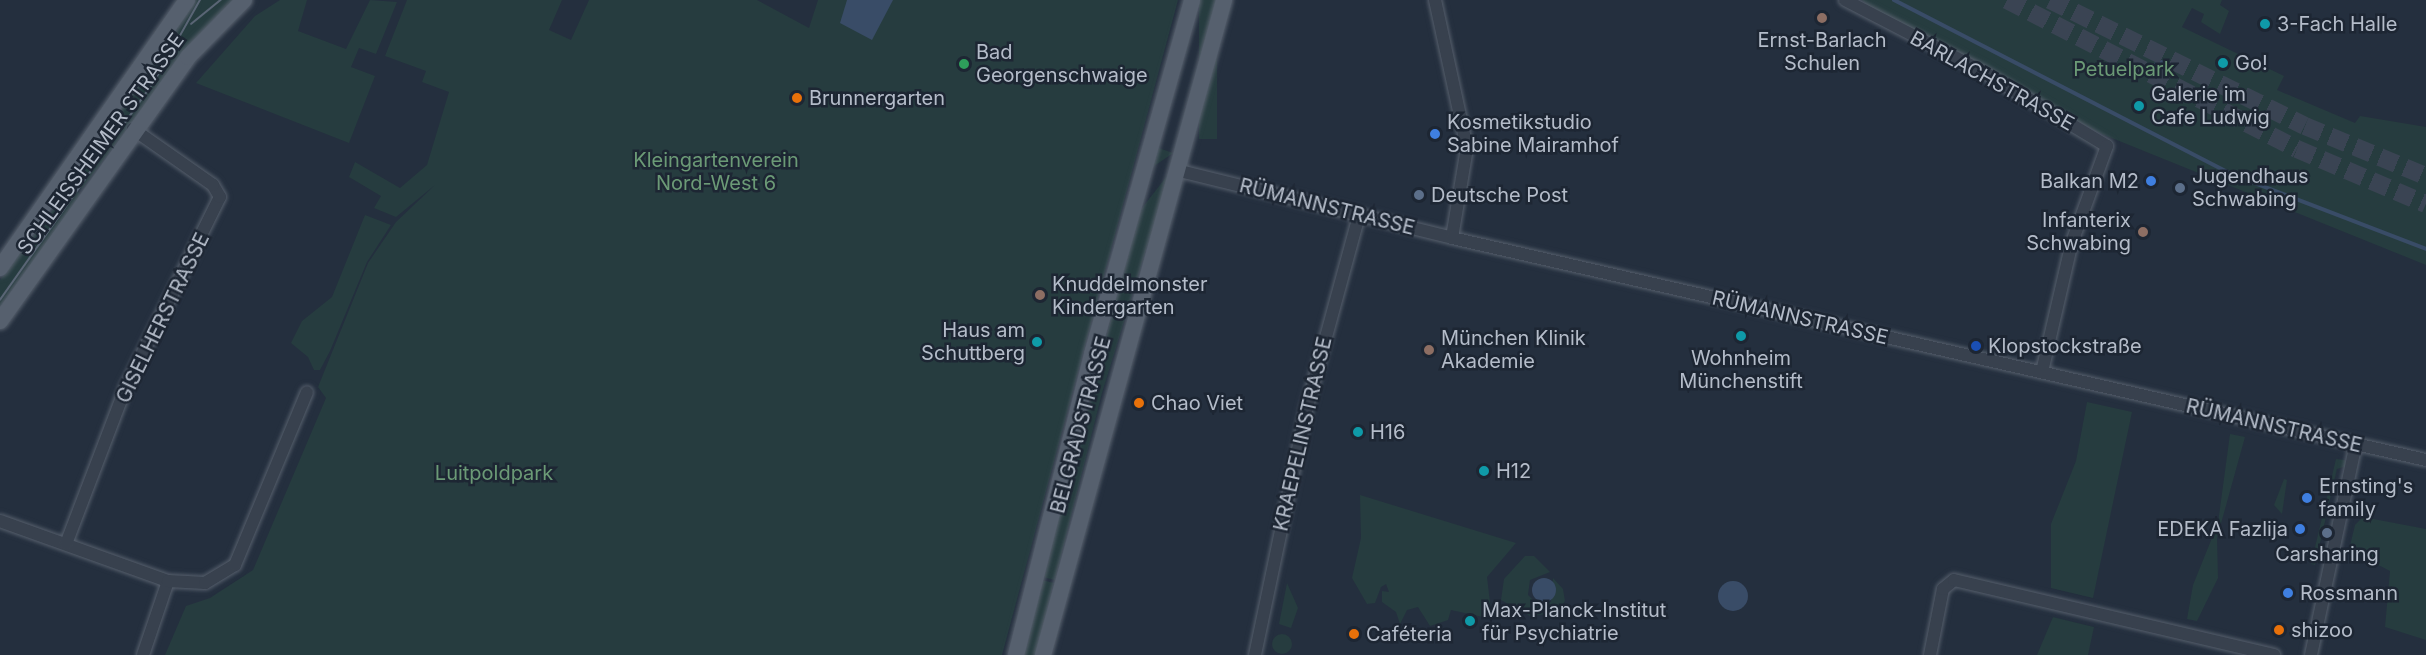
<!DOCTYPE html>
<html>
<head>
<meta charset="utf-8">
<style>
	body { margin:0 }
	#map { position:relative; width:2426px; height:655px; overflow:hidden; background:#242f3e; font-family:Inter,sans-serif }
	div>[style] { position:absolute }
	.green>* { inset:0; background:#263c3f; transform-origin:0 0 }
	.round { border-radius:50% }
	.water>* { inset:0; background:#394c67 }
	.stream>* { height:4px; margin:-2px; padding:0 2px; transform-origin:2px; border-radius:2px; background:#394c67 }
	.highway-tunnel>* { height:18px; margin-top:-9px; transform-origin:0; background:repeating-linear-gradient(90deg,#3a4453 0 18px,transparent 0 27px) }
	.roads { filter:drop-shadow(0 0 2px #565f6c) drop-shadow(0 0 2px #565f6c) }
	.minor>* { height:12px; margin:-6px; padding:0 6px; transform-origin:6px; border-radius:6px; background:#38414e }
	.major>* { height:16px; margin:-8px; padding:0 8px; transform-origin:8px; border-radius:8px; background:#56606e }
	.tram>* { height:1.5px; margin:-0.75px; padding:0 0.75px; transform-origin:0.75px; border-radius:0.75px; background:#5a6575 }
	.dots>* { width:16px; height:16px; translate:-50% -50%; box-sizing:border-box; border:3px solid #1d2633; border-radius:50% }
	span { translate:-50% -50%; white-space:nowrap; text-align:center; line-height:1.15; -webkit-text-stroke:5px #1d2633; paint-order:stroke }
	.poi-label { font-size:20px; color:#b4bcc9 }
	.left { translate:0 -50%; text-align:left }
	.right { translate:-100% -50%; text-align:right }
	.park-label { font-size:20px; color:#6b9a76 }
	.street-label { font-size:20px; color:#b4bcc9 }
</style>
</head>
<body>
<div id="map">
	<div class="green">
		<i style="clip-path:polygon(195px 0,235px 0,192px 42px,82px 189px,72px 177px)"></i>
		<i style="clip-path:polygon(280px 0,307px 0,298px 31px,346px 49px,370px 0,397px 2px,376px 54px,359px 48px,351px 67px,375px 76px,349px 143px,196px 83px,255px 16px)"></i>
		<i style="clip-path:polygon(407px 0,562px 0,549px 30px,571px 40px,589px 0,757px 0,809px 28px,818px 0,1178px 0,1002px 655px,165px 655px,186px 606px,210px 598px,253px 570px,326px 398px,318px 387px,368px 263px,396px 222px,435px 185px,396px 217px,374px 208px,381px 196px,349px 177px,355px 162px,400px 188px,427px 165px,449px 92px,422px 82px,426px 71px,385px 56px)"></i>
		<i style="left:1199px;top:0;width:18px;height:139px"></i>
		<i style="clip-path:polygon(1862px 0,2222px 0,2220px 5px,2229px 11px,2220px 34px,2201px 22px,2204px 14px,2192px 8px,2182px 27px,2284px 76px,2277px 90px,2355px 123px,2360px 116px,2426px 127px,2426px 265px,2097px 132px,1872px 10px)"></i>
		<i style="clip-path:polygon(1156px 147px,1173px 153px,1150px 169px)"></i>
		<i style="clip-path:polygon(1170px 172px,1102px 393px,1055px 580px,1043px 577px,1139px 212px)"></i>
		<i style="clip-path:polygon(72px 184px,81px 196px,0 310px,0 280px)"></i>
		<i style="clip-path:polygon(365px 215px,391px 225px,367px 262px,330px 351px,320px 370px,314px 370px,308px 357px,291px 343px,302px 321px,332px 297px)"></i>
		<i style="clip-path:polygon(2087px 402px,2132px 412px,2093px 598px,2051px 588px,2051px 524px,2076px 461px)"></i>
		<i style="clip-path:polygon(2230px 434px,2245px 437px,2217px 538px,2218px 578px,2197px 621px,2187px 619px,2193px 585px,2218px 523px)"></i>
		<i style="clip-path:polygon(2336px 459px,2345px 460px,2346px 466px,2337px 469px,2315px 565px,2311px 564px)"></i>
		<i style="clip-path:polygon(2284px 479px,2287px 480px,2282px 514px,2274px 505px)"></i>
		<i style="clip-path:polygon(1360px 495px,1516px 543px,1487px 577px,1492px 619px,1451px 610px,1448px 620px,1430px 626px,1418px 607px,1407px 610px,1400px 624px,1396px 612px,1382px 602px,1382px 591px,1389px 592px,1386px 584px,1381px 587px,1375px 603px,1367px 604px,1352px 578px,1361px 538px)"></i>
		<i style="clip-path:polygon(2363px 517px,2426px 529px,2426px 640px,2385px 627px,2390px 571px,2349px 550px,2355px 525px)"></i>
		<i class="round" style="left:2267px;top:526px;width:14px;height:14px"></i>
		<i style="clip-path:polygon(1525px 556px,1534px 556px,1550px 572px,1530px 580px,1528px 595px,1536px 603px,1551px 602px,1553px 578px,1563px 589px,1565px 601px,1557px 613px,1530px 616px,1501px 600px,1504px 579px)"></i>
		<i style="left:1042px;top:580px;width:12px;height:77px;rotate:14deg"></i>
		<i style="clip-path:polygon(1287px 583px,1298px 608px,1291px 628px,1279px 624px)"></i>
		<i style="clip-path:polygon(2053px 617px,2094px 627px,2088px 655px,2037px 655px)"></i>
		<i class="round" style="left:1272px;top:634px;width:20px;height:20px"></i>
	</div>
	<div class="water">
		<i style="clip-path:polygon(847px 0,893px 0,872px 40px,840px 23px)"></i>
		<i class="round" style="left:2152px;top:60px;width:18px;height:18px"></i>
		<i class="round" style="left:1532px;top:578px;width:24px;height:24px"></i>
		<i class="round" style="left:1718px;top:581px;width:30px;height:30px"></i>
	</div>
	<div class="stream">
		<i style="left:1894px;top:0;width:379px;rotate:27.3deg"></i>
		<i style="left:2231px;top:174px;width:209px;rotate:21deg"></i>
	</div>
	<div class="highway-tunnel">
		<i style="left:2007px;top:0;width:326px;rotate:27.2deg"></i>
		<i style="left:2297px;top:149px;width:140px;rotate:23.1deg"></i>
		<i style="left:2050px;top:0;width:284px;rotate:26.3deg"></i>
		<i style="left:2305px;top:126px;width:131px;rotate:22.5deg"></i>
	</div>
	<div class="roads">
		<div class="minor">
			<i style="left:1435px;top:0;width:151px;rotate:77.8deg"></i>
			<i style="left:1467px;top:148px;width:91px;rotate:99.5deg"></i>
			<i style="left:1845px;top:0;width:152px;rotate:27.4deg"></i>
			<i style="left:1980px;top:70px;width:148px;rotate:30.9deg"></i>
			<i style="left:2107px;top:146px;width:102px;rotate:110deg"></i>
			<i style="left:2072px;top:242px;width:133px;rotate:103deg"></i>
			<i style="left:1176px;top:170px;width:284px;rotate:13.8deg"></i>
			<i style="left:1452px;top:238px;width:999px;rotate:12.84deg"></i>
			<i style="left:0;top:521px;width:178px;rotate:19.7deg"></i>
			<i style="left:66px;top:544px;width:168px;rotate:-69.1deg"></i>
			<i style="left:126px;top:387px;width:212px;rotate:-63.7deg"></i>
			<i style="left:220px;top:197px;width:14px;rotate:-120deg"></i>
			<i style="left:213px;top:185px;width:98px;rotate:-145deg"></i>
			<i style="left:143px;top:655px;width:78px;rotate:-71.3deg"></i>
			<i style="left:168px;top:581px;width:37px;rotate:3deg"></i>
			<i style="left:205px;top:583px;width:35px;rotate:-31deg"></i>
			<i style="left:235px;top:565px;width:187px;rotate:-67.4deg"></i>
			<i style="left:1255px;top:655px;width:253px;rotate:-78.2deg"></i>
			<i style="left:1307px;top:407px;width:199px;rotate:-74.8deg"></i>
			<i style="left:1930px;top:655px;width:67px;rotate:-78.9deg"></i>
			<i style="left:1943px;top:589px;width:14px;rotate:-39deg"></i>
			<i style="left:1954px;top:580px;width:329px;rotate:13.2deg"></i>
			<i style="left:2311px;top:655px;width:216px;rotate:-78deg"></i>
		</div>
		<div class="major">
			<i style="left:0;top:268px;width:327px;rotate:-55.1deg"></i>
			<i style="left:0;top:321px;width:324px;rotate:-54.5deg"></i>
			<i style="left:188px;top:57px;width:80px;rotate:-45.5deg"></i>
			<i style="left:1016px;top:655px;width:310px;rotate:-75.8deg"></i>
			<i style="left:1092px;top:354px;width:368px;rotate:-74.2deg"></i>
			<i style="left:1043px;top:655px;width:680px;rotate:-74.55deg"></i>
		</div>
	</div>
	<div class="tram">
		<i style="left:191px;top:24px;width:38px;rotate:-39deg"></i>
		<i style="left:0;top:300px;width:267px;rotate:-54.8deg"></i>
		<i style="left:154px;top:82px;width:94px;rotate:-60.7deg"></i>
	</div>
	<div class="dots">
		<i style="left:1822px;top:18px;background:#8d6e63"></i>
		<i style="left:2265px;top:24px;background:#0f9aa8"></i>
		<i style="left:2223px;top:63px;background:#0f9aa8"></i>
		<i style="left:964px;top:64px;background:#2e9e5b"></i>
		<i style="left:797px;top:98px;background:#e8710a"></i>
		<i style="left:2139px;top:106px;background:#0f9aa8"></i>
		<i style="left:1435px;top:134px;background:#3f7fe0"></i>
		<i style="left:2151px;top:181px;background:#3f7fe0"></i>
		<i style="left:2180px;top:188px;background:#5c6f8a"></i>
		<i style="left:1419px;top:195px;background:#5c6f8a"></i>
		<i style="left:2143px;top:232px;background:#8d6e63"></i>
		<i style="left:1040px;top:295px;background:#8d6e63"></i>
		<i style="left:1741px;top:336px;background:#0f9aa8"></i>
		<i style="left:1037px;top:342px;background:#0f9aa8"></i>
		<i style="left:1976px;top:346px;background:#1a4fb4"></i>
		<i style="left:1429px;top:350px;background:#8d6e63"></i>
		<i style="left:1139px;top:403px;background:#e8710a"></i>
		<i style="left:1358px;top:432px;background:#0f9aa8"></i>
		<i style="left:1484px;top:471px;background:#0f9aa8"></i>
		<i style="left:2307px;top:498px;background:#3f7fe0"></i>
		<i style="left:2300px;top:529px;background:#3f7fe0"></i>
		<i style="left:2327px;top:533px;background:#5c6f8a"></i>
		<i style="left:2288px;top:593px;background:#3f7fe0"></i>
		<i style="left:1470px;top:621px;background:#0f9aa8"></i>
		<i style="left:2279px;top:630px;background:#e8710a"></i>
		<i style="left:1354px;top:634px;background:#e8710a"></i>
	</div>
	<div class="poi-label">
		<span class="left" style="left:2277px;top:24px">3-Fach Halle</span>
		<span style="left:1822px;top:52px">Ernst-Barlach<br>Schulen</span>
		<span class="left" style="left:976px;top:64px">Bad<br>Georgenschwaige</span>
		<span class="left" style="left:2235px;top:63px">Go!</span>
		<span class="left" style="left:2151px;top:106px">Galerie im<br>Cafe Ludwig</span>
		<span class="left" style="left:809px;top:98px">Brunnergarten</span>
		<span class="left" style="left:1447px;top:134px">Kosmetikstudio<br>Sabine Mairamhof</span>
		<span class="left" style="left:2192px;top:188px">Jugendhaus<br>Schwabing</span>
		<span class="right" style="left:2139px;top:181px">Balkan M2</span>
		<span class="left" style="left:1431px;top:195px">Deutsche Post</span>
		<span class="right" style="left:2131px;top:232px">Infanterix<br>Schwabing</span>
		<span class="left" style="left:1052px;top:296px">Knuddelmonster<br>Kindergarten</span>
		<span class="right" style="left:1025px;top:342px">Haus am<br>Schuttberg</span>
		<span class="left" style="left:1441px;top:350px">München Klinik<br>Akademie</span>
		<span class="left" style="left:1988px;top:346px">Klopstockstraße</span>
		<span style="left:1741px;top:370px">Wohnheim<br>Münchenstift</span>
		<span class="left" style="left:1151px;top:403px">Chao Viet</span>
		<span class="left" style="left:1370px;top:432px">H16</span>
		<span class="left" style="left:1496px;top:471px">H12</span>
		<span class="left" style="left:2319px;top:498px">Ernsting's<br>family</span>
		<span class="right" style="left:2288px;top:529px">EDEKA Fazlija</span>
		<span style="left:2327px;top:554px">Carsharing</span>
		<span class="left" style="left:2300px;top:593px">Rossmann</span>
		<span class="left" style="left:1482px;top:622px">Max-Planck-Institut<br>für Psychiatrie</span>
		<span class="left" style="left:2291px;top:630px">shizoo</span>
		<span class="left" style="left:1366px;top:634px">Caféteria</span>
	</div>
	<div class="park-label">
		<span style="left:2124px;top:69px">Petuelpark</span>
		<span style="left:716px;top:172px">Kleingartenverein<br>Nord-West 6</span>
		<span style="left:494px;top:473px">Luitpoldpark</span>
	</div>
	<div class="street-label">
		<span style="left:1992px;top:81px;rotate:29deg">BARLACHSTRASSE</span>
		<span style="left:101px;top:144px;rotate:-54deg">SCHLEISSHEIMER STRASSE</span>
		<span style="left:1327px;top:207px;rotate:14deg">RÜMANNSTRASSE</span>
		<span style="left:163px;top:318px;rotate:-64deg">GISELHERSTRASSE</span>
		<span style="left:1800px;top:318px;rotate:13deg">RÜMANNSTRASSE</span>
		<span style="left:1081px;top:425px;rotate:-75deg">BELGRADSTRASSE</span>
		<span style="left:2274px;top:426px;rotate:13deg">RÜMANNSTRASSE</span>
		<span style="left:1303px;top:434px;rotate:-77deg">KRAEPELINSTRASSE</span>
	</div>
</div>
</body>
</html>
